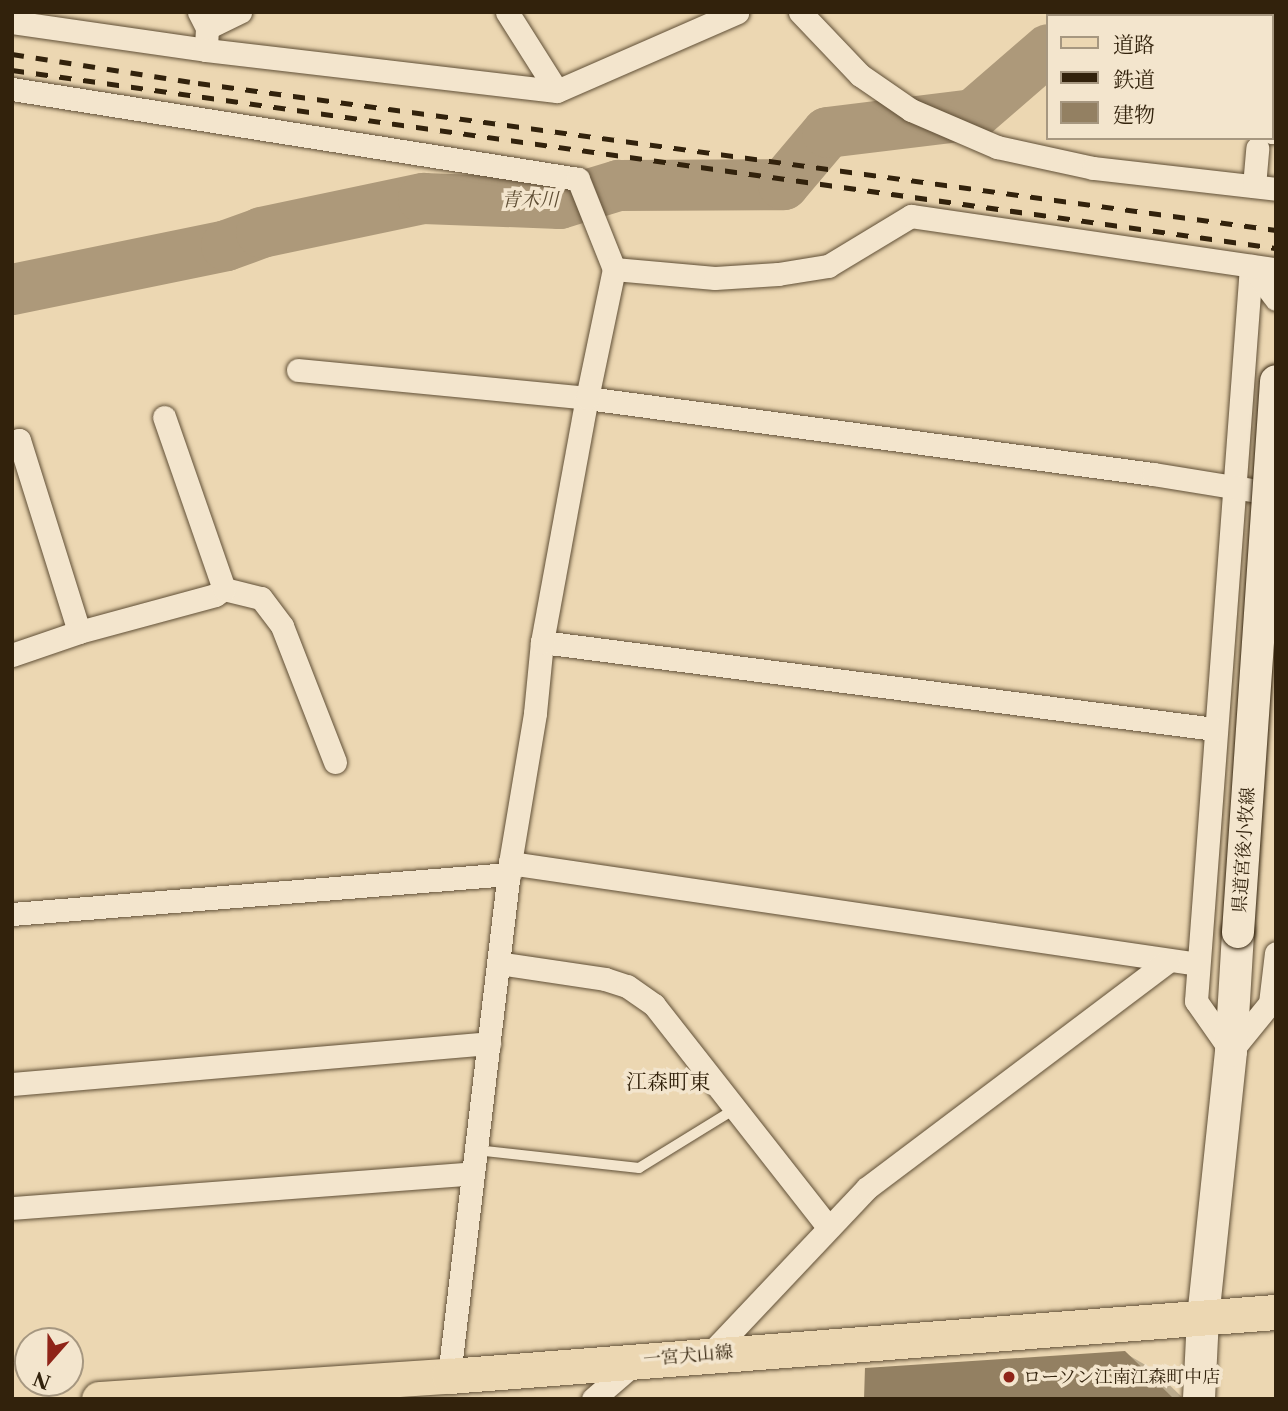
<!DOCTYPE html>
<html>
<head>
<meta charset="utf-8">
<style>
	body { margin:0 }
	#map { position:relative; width:1288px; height:1411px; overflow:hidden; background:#ecd7b2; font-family:"Libre Caslon Text","Noto Serif JP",serif }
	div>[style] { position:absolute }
	.shadow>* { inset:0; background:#0003 }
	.river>* { height:51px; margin:-25.5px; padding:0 25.5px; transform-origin:25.5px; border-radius:25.5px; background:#ad997a }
	.building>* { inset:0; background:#938062 }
	.roads { filter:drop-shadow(0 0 2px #604f36) drop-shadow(0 0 2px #604f36) }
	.service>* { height:10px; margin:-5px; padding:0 5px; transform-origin:5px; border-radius:5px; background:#f3e5cd }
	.minor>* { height:23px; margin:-11.5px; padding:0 11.5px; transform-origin:11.5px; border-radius:11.5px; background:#f3e5cd }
	.secondary>* { height:32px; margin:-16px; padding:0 16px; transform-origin:16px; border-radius:16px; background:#f3e5cd }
	.primary>* { height:35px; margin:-17.5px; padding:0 17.5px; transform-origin:17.5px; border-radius:17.5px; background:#ecd7b2 }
	.rail>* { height:5px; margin-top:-2.5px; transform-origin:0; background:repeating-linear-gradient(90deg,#32220c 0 12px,transparent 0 24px) }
	.bridges { filter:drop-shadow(0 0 2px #32220c) drop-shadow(0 0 2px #32220c) }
	.secondary-bridge>* { height:32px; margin:-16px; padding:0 16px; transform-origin:16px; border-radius:16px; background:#f3e5cd }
	.dots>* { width:19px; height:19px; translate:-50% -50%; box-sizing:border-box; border:4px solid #f3e5cd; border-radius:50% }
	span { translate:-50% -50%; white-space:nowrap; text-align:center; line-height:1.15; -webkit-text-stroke:7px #f3e5cd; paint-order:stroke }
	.street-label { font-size:18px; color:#32220c }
	.poi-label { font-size:18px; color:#32220c }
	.left { translate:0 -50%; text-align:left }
	.water-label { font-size:19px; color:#5d4c32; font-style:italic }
	.quarter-label { font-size:21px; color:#32220c }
	.frame { position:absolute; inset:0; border:14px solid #32220c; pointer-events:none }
	.legend { position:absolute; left:1046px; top:14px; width:228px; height:126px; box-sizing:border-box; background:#f3e5cd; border:2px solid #a69780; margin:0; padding:9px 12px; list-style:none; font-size:21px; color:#32220c }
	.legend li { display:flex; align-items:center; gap:14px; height:35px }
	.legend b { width:35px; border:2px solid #a69780 }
	.north { position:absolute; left:14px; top:1327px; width:70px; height:70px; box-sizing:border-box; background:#f3e5cd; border:2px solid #a69780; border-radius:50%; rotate:201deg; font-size:19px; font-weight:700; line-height:28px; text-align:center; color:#32220c }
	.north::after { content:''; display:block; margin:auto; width:24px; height:32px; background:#8f2418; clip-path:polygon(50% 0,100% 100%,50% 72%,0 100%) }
</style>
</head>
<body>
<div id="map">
	<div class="shadow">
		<i style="clip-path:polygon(1125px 1353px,1154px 1370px,1184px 1399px,865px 1399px)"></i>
	</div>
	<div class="river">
		<i style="left:1087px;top:16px;width:6px;rotate:-45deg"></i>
		<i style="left:12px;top:289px;width:218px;rotate:-11.6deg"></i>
		<i style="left:226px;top:245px;width:37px;rotate:-20deg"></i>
		<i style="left:261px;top:232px;width:166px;rotate:-11.9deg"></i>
		<i style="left:423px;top:198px;width:136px;rotate:2.1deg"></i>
		<i style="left:559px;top:203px;width:62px;rotate:-17deg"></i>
		<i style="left:618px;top:185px;width:165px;rotate:-0.3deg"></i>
		<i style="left:783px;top:184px;width:68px;rotate:-49.8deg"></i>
		<i style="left:827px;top:132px;width:147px;rotate:-7deg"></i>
		<i style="left:973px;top:114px;width:99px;rotate:-40.9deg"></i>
	</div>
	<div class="building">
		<i style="clip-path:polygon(1125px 1351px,1174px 1399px,864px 1399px,865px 1368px)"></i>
	</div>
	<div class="roads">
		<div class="service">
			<i style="left:476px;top:1150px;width:164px;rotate:6.3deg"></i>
			<i style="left:639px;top:1168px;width:113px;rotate:-31.6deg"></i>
		</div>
		<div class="minor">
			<i style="left:199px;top:12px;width:18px;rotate:63deg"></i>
			<i style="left:207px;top:28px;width:22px;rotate:93deg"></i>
			<i style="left:507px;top:12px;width:93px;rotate:57.7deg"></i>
			<i style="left:800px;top:12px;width:87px;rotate:46.4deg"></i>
			<i style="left:860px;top:75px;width:62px;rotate:34.5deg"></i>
			<i style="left:911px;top:110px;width:94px;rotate:23.3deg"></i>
			<i style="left:997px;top:147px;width:98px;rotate:12.3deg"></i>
			<i style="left:1093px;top:168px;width:184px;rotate:6.5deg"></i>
			<i style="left:1266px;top:16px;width:4px;rotate:-76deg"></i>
			<i style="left:12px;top:22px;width:196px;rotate:8.2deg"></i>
			<i style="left:206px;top:50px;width:353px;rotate:6.7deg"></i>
			<i style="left:557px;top:91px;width:197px;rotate:-23.6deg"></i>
			<i style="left:207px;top:28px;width:37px;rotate:-26deg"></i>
			<i style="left:12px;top:89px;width:573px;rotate:9.03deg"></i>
			<i style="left:578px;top:179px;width:97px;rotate:68.2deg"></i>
			<i style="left:1272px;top:132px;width:6px;rotate:-45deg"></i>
			<i style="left:1254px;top:186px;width:38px;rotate:-85deg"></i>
			<i style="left:1251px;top:266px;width:737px;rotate:94.28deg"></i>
			<i style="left:1196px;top:1001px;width:61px;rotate:55deg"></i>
			<i style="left:1231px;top:1051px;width:62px;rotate:-50.9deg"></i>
			<i style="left:1270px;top:1003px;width:50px;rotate:-83.2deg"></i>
			<i style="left:1251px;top:266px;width:41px;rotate:52.9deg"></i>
			<i style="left:298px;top:370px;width:290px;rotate:5.5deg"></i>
			<i style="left:587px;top:398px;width:571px;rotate:7.65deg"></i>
			<i style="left:1153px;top:474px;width:125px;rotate:9.2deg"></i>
			<i style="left:12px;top:442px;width:7px;rotate:-16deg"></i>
			<i style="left:19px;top:440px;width:201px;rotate:72.6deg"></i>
			<i style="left:79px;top:632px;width:71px;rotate:161.1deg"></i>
			<i style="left:224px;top:589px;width:38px;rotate:14deg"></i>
			<i style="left:261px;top:598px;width:35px;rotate:53deg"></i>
			<i style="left:282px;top:626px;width:146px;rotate:68.7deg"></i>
			<i style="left:79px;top:632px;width:141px;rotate:-15.2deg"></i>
			<i style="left:215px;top:595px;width:11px;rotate:-34deg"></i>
			<i style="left:224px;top:589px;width:182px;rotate:-109.2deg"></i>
			<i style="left:542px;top:642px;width:679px;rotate:7.37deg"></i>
			<i style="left:510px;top:863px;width:695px;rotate:8.35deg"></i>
			<i style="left:12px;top:914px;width:499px;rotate:-4.6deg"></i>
			<i style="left:498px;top:963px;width:108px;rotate:8.5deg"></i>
			<i style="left:605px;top:979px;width:23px;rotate:18deg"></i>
			<i style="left:627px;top:986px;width:33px;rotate:35deg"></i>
			<i style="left:654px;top:1005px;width:283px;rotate:51.9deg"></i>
			<i style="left:12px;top:1084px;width:479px;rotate:-4.9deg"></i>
			<i style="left:12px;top:1208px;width:462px;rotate:-4.3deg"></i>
			<i style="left:710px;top:1354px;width:228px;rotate:-46.6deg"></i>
			<i style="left:867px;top:1188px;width:377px;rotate:-37deg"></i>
			<i style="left:449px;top:1376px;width:517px;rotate:-83.22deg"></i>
			<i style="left:510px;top:863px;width:152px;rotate:-80.5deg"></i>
			<i style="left:535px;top:713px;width:71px;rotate:-84.4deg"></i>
			<i style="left:542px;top:642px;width:248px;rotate:-79.6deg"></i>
			<i style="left:587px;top:398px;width:132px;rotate:-78.2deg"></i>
			<i style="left:614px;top:269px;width:101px;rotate:5.1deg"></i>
			<i style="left:715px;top:278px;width:63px;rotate:-3.6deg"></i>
			<i style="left:778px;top:274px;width:51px;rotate:-9.1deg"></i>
			<i style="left:828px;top:266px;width:97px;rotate:-31.1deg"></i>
			<i style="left:911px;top:216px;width:369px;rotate:8.3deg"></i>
			<i style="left:593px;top:1399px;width:57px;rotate:-40.7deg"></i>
		</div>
		<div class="secondary">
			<i style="left:1199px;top:1399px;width:81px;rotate:-87.2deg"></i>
			<i style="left:1203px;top:1318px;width:268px;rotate:-84deg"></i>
			<i style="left:1231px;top:1051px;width:119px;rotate:-86.6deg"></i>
		</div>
		<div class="primary">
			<i style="left:99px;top:1399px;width:351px;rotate:-3.8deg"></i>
			<i style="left:449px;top:1376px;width:829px;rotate:-4.43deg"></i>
		</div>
	</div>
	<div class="rail">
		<i style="left:12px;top:54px;width:188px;rotate:8.9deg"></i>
		<i style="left:198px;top:83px;width:1088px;rotate:7.77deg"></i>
		<i style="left:12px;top:70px;width:1276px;rotate:8.02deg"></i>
	</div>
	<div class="bridges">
		<div class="secondary-bridge">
			<i style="left:1238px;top:932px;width:552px;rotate:-86.05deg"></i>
		</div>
	</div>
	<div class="dots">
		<i style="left:1009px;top:1377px;background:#8f2418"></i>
	</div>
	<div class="street-label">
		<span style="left:1244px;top:850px;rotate:-86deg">県道宮後小牧線</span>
		<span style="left:688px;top:1356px;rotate:-5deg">一宮犬山線</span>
	</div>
	<div class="poi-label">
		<span class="left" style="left:1023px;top:1377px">ローソン江南江森町中店</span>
	</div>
	<div class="water-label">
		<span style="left:530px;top:200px">青木川</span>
	</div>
	<div class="quarter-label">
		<span style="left:668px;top:1082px">江森町東</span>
	</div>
	<div class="frame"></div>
	<ul class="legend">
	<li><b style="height:9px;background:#ecd7b2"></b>道路</li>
	<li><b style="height:9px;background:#32220c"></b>鉄道</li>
	<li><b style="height:19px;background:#938062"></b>建物</li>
	</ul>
	<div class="north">N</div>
</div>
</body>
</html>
